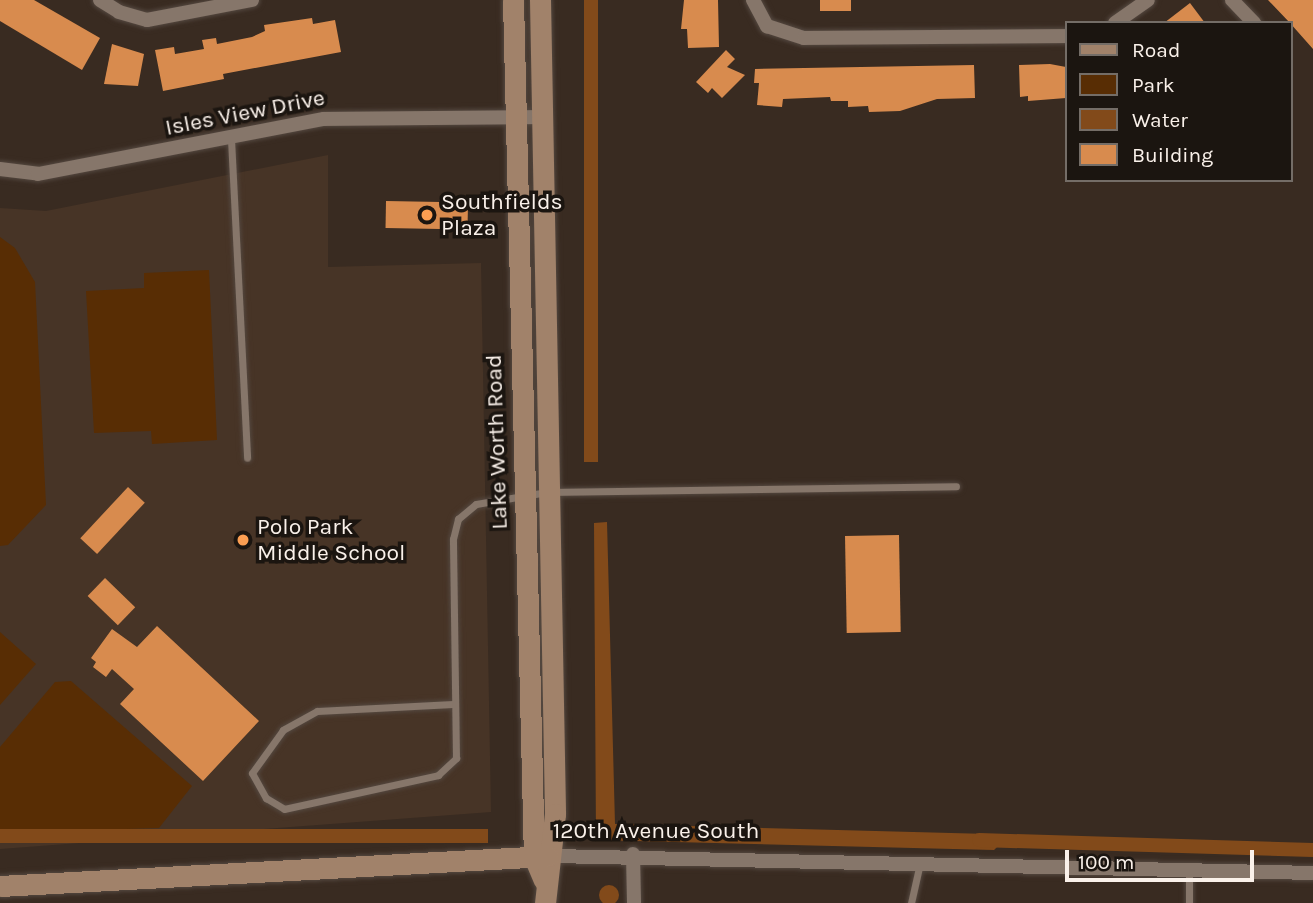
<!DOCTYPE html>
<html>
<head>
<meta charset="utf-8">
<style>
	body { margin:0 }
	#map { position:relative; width:1313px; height:903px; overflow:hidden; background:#392b21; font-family:Karla,sans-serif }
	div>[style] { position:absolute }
	.built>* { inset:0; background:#473426 }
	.green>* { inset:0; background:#582d04 }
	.water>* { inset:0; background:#824a1a; transform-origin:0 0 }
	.round { border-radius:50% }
	.canal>* { height:14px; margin:-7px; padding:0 7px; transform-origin:7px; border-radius:7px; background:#824a1a }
	.building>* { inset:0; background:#d88b4e; transform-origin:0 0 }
	.roads { filter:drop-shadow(0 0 2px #544840) drop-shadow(0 0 2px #544840) }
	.lane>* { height:7px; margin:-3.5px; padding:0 3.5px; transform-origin:3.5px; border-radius:3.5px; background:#86766a }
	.street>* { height:14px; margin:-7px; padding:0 7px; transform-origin:7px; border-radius:7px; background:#86766a }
	.secondary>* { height:21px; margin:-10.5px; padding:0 10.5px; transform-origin:10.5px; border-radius:10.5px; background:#a1826a }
	.dots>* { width:19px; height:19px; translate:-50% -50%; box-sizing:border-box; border:4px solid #1b1510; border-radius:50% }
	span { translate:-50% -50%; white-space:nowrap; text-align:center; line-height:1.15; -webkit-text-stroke:7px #1b1510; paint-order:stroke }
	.street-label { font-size:23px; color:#faf1ea }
	.poi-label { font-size:23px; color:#faf1ea }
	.left { translate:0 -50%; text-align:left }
	.legend { position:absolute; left:1065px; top:21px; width:228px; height:161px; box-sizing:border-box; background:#1b1510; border:2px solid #746d67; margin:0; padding:9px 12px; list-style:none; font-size:21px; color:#faf1ea }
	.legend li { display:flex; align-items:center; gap:14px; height:35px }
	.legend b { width:35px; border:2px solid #746d67 }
	.scale { position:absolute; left:1065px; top:850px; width:189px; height:32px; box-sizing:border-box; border:4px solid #faf1ea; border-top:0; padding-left:9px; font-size:21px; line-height:24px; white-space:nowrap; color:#faf1ea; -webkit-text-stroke:5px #1b1510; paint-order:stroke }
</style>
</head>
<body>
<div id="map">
	<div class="built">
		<i style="clip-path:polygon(328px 155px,328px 267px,481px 263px,491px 812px,0 849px,0 208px,46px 211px)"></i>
	</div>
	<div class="green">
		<i style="clip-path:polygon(0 237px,15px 248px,35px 282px,46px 505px,8px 545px,0 546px)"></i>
		<i style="clip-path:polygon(209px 270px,217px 440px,152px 444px,151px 431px,94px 433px,86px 291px,144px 288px,144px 273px)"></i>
		<i style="clip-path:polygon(0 632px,36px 664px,0 705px)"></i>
		<i style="clip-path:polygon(71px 681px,192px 786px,159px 828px,0 833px,0 747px,55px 682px)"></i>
	</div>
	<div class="water">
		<i style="left:584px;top:0;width:14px;height:462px"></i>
		<i style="clip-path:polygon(607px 522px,615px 824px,989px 834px,999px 845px,994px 850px,596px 840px,594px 523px)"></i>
		<i style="left:488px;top:829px;width:14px;height:489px;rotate:90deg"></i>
		<i class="round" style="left:599px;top:885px;width:20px;height:20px"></i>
	</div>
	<div class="canal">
		<i style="left:979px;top:840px;width:334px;rotate:1.7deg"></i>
	</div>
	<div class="building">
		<i style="clip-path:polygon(0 0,34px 0,100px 38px,82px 70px,0 21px)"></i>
		<i style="clip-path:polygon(684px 0,718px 0,719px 47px,688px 48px,687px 29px,681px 29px)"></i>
		<i style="left:820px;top:0;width:31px;height:11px"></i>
		<i style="clip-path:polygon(1268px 0,1313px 0,1313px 49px,1290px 23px)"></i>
		<i style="clip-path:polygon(1190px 3px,1205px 23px,1164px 23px)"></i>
		<i style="clip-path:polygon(312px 18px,313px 24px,335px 20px,341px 52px,223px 74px,224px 79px,163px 91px,155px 50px,174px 47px,175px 54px,204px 49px,202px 40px,216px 38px,217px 44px,252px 37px,265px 31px,264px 25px)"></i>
		<i style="clip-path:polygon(112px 44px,144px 54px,138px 86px,104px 84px)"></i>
		<i style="clip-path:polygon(726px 50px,735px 59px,727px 67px,745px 75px,722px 98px,712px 88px,708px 93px,696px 82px)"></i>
		<i style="clip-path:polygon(1050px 64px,1066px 67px,1066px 98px,1028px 101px,1028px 96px,1020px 97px,1019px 65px)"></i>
		<i style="clip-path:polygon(974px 65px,975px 98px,937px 99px,900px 111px,869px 112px,868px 106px,848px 107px,848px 101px,831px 101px,830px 97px,783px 99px,782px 107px,757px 105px,759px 83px,754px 83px,755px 69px)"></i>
		<i style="left:386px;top:201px;width:82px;height:27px;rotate:1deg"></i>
		<i style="left:128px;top:487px;width:23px;height:70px;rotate:43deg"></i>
		<i style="left:899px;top:535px;width:97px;height:54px;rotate:89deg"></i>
		<i style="left:105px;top:578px;width:42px;height:25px;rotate:44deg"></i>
		<i style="clip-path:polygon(157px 626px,259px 721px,203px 781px,120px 704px,134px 689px,112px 669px,106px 677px,93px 667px,96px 662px,91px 658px,112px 629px,137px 647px)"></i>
	</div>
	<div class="roads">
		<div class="lane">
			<i style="left:231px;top:139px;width:319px;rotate:87.1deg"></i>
			<i style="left:453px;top:704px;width:136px;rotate:177.1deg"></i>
			<i style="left:317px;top:711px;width:39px;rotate:151deg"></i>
			<i style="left:283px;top:730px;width:53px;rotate:125.8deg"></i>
			<i style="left:252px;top:773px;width:29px;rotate:61deg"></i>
			<i style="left:266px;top:798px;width:21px;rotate:31deg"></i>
			<i style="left:284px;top:809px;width:158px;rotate:-12.4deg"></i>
			<i style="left:438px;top:775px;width:25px;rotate:-43deg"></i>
			<i style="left:456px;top:758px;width:219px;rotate:-90.8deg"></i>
			<i style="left:453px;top:539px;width:21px;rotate:-76deg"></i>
			<i style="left:458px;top:519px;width:23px;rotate:-40deg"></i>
			<i style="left:476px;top:504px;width:72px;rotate:-9.6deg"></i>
			<i style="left:547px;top:492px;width:409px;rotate:-0.8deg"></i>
			<i style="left:911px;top:903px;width:41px;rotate:-77.3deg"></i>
			<i style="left:1189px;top:903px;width:33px;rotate:-90deg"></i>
		</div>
		<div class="street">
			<i style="left:100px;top:0;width:22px;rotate:32deg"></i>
			<i style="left:119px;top:12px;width:29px;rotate:16deg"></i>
			<i style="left:147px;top:20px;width:107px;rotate:-10.8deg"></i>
			<i style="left:753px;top:0;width:30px;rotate:62deg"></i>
			<i style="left:767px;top:26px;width:39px;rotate:18deg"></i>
			<i style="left:804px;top:38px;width:262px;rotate:-0.4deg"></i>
			<i style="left:1232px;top:0;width:32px;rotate:46deg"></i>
			<i style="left:1115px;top:23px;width:40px;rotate:-34.9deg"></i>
			<i style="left:0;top:169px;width:38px;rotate:7deg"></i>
			<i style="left:38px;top:174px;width:291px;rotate:-10.9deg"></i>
			<i style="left:324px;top:119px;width:218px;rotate:-0.5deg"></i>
			<i style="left:633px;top:854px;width:49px;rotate:88.8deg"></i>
			<i style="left:553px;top:856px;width:760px;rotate:1.28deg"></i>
		</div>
		<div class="secondary">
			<i style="left:513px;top:0;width:857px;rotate:88.6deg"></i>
			<i style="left:534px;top:857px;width:25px;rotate:67deg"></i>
			<i style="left:540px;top:0;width:814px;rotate:88.94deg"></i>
			<i style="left:555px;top:814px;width:90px;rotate:96.4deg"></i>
			<i style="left:0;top:886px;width:548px;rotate:-3.14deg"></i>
		</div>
	</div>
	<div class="dots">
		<i style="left:427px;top:215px;background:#fb9e52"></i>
		<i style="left:243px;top:540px;background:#fb9e52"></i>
	</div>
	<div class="street-label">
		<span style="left:245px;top:113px;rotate:-11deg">Isles View Drive</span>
		<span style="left:497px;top:442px;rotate:-92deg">Lake Worth Road</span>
		<span style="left:656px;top:831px">120th Avenue South</span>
	</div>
	<div class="poi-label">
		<span class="left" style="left:441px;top:215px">Southfields<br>Plaza</span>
		<span class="left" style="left:257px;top:540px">Polo Park<br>Middle School</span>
	</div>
	<ul class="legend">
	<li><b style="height:9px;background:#a1826a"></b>Road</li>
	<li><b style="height:19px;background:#582d04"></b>Park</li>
	<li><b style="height:19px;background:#824a1a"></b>Water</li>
	<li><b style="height:19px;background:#d88b4e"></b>Building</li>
	</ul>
	<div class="scale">100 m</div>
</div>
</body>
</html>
